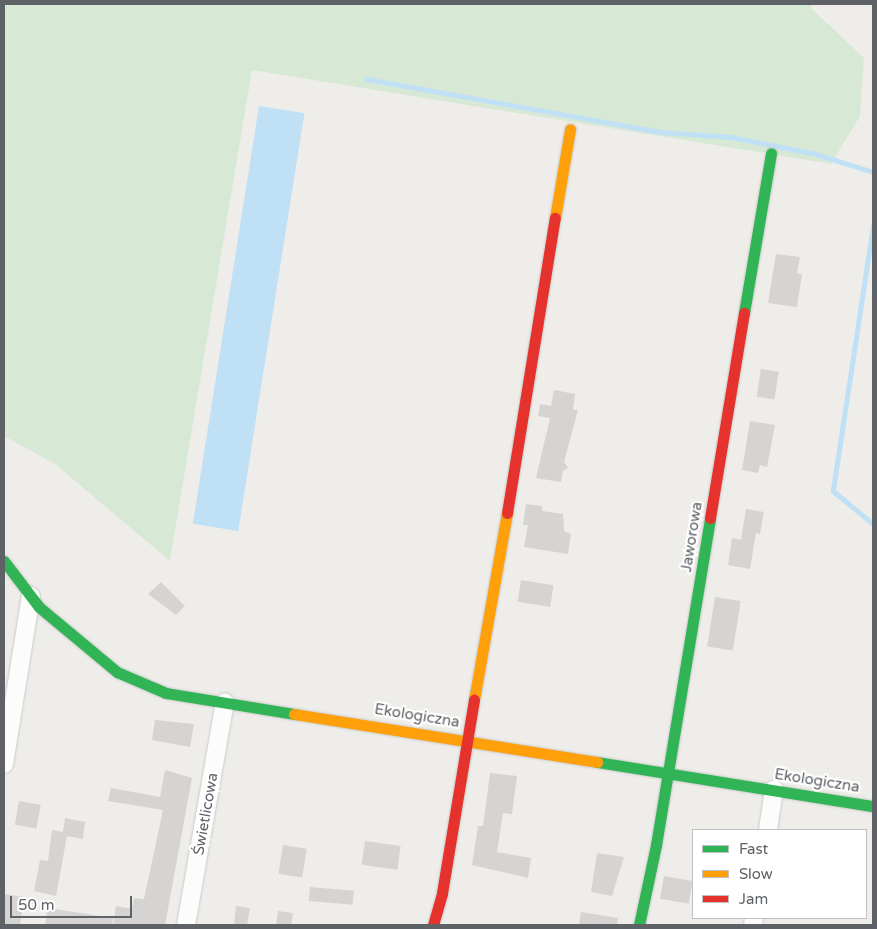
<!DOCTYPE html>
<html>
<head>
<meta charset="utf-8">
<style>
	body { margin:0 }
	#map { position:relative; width:877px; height:929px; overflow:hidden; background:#eeede9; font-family:"Varela Round",sans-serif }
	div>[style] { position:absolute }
	.green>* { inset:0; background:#d7e9d5 }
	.water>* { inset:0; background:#c0e0f6; transform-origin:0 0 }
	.stream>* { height:5px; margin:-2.5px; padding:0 2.5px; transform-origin:2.5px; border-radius:2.5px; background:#c0e0f6 }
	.building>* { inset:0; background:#d5d4d2; transform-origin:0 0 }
	.roads { filter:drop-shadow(0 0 1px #cacbcb) drop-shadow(0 0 1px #cacbcb) }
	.street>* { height:18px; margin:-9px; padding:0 9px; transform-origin:9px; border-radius:9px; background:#fcfcfc }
	.fast>* { height:11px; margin:-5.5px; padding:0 5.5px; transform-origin:5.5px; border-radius:5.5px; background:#30b455 }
	.slow>* { height:11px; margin:-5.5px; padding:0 5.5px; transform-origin:5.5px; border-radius:5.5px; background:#ff9f0a }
	.jam>* { height:11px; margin:-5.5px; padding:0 5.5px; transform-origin:5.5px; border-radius:5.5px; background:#e5322d }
	span { translate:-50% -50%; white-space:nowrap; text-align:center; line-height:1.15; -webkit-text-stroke:4.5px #fff; paint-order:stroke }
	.street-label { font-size:15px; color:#5e6266 }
	.frame { position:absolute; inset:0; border:5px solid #5e6266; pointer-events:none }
	.legend { position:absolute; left:692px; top:829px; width:175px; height:90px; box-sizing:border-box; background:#fff; border:1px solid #bfc0c2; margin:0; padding:6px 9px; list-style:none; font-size:15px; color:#5e6266 }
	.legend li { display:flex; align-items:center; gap:10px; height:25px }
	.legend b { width:25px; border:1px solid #bfc0c2 }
	.scale { position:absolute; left:10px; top:896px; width:122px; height:22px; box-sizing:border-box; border:2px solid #5e6266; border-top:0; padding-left:6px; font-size:15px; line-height:18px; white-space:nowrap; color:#5e6266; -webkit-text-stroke:4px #fff; paint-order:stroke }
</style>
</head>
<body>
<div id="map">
	<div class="green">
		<i style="clip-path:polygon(4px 4px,814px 4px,810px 7px,864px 58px,860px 116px,831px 164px,252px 70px,170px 561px,55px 464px,4px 436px)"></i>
	</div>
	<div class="water">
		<i style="left:259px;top:106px;width:46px;height:423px;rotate:9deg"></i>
	</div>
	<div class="stream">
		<i style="left:366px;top:79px;width:299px;rotate:10.2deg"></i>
		<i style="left:660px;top:132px;width:71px;rotate:4deg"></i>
		<i style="left:731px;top:137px;width:87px;rotate:11.3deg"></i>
		<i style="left:816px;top:154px;width:60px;rotate:17.5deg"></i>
		<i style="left:873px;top:225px;width:269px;rotate:98.6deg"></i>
		<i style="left:833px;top:491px;width:52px;rotate:39.5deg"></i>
	</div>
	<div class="building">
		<i style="clip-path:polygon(776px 254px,800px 257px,797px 273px,802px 274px,797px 307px,768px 303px)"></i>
		<i style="left:761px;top:369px;width:18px;height:28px;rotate:9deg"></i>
		<i style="clip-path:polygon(554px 390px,575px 394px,573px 410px,578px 410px,564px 462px,568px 468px,563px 471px,561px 482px,536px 478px,550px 418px,538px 416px,540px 404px,551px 406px)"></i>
		<i style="clip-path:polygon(750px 421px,775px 425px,767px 467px,760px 465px,758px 473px,742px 470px)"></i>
		<i style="clip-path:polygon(526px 504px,542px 506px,542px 511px,563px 514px,564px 531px,571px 534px,568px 554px,524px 547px,528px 525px,523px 525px)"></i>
		<i style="clip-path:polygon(746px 509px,764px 512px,760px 534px,756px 533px,750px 569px,728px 565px,732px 538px,741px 540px)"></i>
		<i style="left:521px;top:580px;width:33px;height:22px;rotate:9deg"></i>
		<i style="clip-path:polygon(161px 582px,185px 606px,176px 615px,148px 594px)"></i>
		<i style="left:715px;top:597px;width:26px;height:50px;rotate:9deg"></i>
		<i style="clip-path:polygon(155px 720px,194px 724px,190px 747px,152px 740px)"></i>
		<i style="clip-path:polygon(165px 770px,192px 778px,165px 925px,113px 925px,116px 906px,132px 909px,134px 898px,144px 899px,163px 810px,108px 801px,111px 788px,160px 797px)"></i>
		<i style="clip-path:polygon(490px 773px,517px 776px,512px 814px,503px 813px,497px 852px,531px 858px,528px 878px,472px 865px,478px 826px,483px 826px)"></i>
		<i style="left:19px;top:801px;width:22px;height:24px;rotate:10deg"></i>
		<i style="clip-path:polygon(65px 818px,85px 822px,83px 839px,67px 836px,56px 896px,34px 891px,40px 860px,48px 861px,52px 830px,63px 832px)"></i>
		<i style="left:365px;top:841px;width:36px;height:24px;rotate:8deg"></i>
		<i style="left:283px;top:845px;width:24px;height:29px;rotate:9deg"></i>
		<i style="clip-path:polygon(597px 853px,624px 857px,612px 896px,591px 892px)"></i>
		<i style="left:664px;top:876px;width:29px;height:23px;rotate:10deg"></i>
		<i style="left:310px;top:887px;width:44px;height:14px;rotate:5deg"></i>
		<i style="clip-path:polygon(4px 894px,24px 897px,20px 925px,4px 925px)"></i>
		<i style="clip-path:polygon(236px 906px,250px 908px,247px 925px,234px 925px)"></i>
		<i style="clip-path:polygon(48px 908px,113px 918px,112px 925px,45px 925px)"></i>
		<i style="clip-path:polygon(278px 911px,293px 913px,291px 925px,276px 925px)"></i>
		<i style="clip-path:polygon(581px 912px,618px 918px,617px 925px,579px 925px)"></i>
	</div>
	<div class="roads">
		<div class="street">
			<i style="left:4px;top:764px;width:170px;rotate:-80.9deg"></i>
			<i style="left:768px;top:830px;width:41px;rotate:-81.7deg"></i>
			<i style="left:186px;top:925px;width:226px;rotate:-80.1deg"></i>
			<i style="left:753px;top:925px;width:7px;rotate:-82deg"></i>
		</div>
		<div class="fast">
			<i style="left:744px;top:313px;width:162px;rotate:-80.4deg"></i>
			<i style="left:4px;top:561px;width:58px;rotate:52.7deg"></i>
			<i style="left:39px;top:607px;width:102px;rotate:39.8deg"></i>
			<i style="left:117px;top:672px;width:53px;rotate:23.2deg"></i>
			<i style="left:166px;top:693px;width:130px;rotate:9.3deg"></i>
			<i style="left:597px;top:762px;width:279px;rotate:9.1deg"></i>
			<i style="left:639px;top:925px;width:82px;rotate:-78deg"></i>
			<i style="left:656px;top:845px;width:331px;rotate:-80.6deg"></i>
		</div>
		<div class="slow">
			<i style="left:555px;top:218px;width:90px;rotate:-80.4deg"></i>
			<i style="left:474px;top:700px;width:190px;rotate:-80deg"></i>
			<i style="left:294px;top:714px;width:307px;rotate:9deg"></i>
		</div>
		<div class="jam">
			<i style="left:507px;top:513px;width:299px;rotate:-80.8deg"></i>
			<i style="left:710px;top:518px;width:208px;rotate:-80.6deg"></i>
			<i style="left:433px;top:925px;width:33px;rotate:-74deg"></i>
			<i style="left:442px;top:893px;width:196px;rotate:-80.6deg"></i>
		</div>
	</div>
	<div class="street-label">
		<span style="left:692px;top:537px;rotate:-81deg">Jaworowa</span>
		<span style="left:417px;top:716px;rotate:9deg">Ekologiczna</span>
		<span style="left:817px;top:781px;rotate:9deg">Ekologiczna</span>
		<span style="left:206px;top:814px;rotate:-80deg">Świetlicowa</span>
	</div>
	<div class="frame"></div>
	<ul class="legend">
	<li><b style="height:6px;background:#30b455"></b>Fast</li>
	<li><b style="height:6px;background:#ff9f0a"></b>Slow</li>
	<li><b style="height:6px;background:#e5322d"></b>Jam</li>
	</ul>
	<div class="scale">50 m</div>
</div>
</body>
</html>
